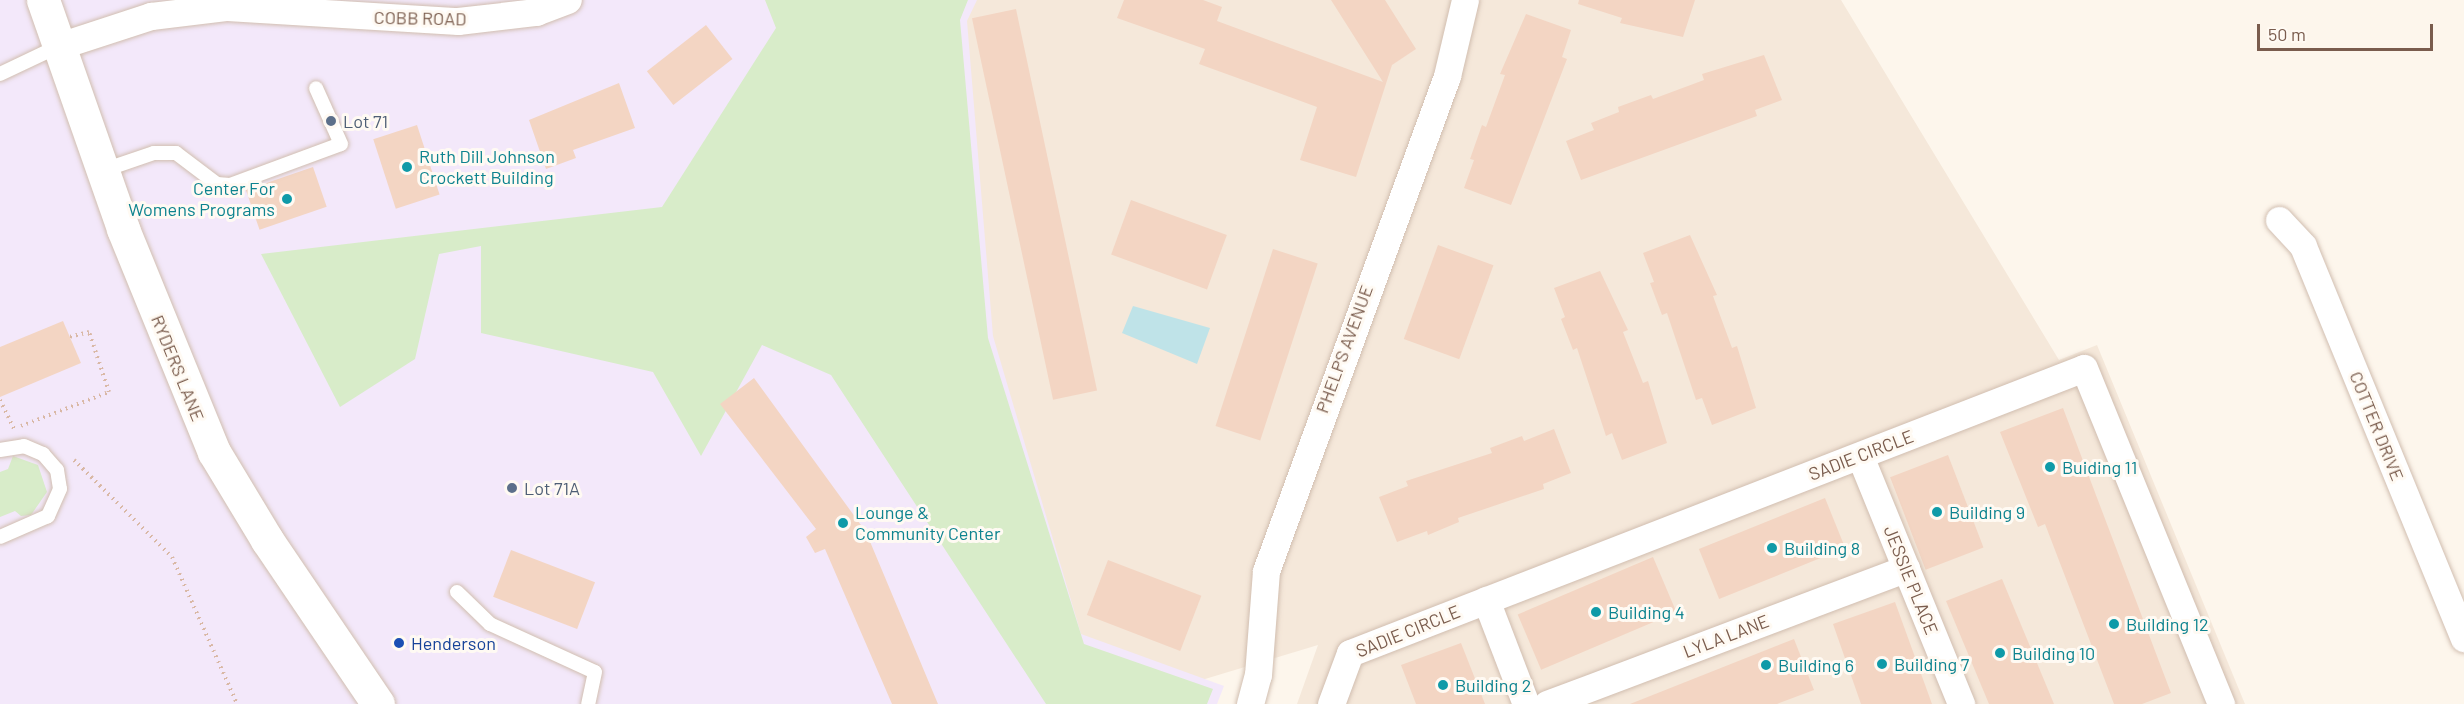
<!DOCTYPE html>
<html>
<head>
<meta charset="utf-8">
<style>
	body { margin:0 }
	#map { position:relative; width:2464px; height:704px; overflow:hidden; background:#fdf6ec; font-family:Barlow,sans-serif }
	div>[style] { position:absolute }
	.residential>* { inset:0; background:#f5e8da }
	.education>* { inset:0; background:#f3e8fa }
	.green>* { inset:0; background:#d8ecc9 }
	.water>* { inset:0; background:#bfe3e8 }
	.building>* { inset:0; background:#f3d5c3; transform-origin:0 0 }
	.path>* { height:4px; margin-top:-2px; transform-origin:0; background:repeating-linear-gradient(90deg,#d9b8a5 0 1.5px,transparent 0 6px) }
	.roads { filter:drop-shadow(0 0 2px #d1beb0) drop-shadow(0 0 2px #d1beb0) }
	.service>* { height:14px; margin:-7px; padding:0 7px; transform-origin:7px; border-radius:7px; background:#fff }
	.minor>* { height:27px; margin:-13.5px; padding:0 13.5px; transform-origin:13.5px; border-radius:13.5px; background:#fff }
	.secondary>* { height:33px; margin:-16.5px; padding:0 16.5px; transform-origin:16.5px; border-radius:16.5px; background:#fff }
	.dots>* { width:16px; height:16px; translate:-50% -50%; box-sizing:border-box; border:3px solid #fffaf3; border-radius:50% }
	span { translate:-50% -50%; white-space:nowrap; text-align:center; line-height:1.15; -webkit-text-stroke:6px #fffaf3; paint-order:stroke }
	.street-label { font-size:18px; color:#7a5c4d }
	.service-label { font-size:18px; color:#4e5e75 }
	.left { translate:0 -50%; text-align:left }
	.culture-label { font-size:18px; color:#0d838f }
	.right { translate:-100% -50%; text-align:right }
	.transit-label { font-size:18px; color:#164399 }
	.scale { position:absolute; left:2257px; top:24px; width:176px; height:27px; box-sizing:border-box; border:3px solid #7a5c4d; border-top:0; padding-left:8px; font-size:18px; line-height:21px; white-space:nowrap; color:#7a5c4d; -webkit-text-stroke:4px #fffaf3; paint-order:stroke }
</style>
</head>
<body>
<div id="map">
	<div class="residential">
		<i style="clip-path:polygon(961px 0,1841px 0,2059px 360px,2097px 345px,2245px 704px,1297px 704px,1318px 645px,1172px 689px,1064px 640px,955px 332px)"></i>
	</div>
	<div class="education">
		<i style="clip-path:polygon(0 0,977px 0,967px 21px,993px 336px,1081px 634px,1224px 686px,1217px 704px,0 704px)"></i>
	</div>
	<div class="green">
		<i style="clip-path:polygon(765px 0,968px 0,960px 20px,988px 338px,1084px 644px,1213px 689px,1207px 704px,1046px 704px,831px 375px,762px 345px,701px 456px,653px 372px,481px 333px,481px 246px,439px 254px,415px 359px,340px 407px,261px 254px,662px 207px,776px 28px)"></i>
		<i style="clip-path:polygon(13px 456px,38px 465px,47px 492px,31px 515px,21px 516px,15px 511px,0 517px,0 472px,8px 469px)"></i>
	</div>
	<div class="water">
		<i style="clip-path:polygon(1133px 306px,1210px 328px,1197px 364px,1122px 333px)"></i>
	</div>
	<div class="building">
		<i style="clip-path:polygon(1124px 0,1203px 0,1222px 7px,1217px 21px,1383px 82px,1331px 0,1385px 0,1416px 49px,1392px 65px,1356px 177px,1300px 160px,1317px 107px,1199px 64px,1205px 49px,1117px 18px)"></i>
		<i style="clip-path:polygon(1579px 0,1695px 0,1683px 37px,1620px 23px,1622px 18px,1578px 4px)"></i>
		<i style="left:1016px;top:9px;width:390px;height:45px;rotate:78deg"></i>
		<i style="clip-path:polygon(1526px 14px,1571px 30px,1562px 57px,1567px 59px,1511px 205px,1464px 188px,1474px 160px,1470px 159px,1482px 125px,1486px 127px,1505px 75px,1500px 74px)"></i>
		<i style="left:706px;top:25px;width:43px;height:75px;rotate:52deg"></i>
		<i style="clip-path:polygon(1764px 55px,1782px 100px,1755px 110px,1757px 116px,1581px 180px,1566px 141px,1594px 130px,1591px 123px,1619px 112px,1618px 107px,1651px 95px,1653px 99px,1704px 80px,1702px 74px)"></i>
		<i style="clip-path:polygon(619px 83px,635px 128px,573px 150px,576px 158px,546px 169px,529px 120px)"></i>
		<i style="left:417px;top:125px;width:73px;height:46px;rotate:72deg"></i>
		<i style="left:313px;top:167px;width:42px;height:71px;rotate:71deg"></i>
		<i style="left:1131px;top:200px;width:102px;height:58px;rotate:20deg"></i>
		<i style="clip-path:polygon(1690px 235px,1717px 295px,1713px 296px,1732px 348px,1737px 346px,1756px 408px,1712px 425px,1702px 398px,1696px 400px,1667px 313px,1662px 315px,1650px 283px,1654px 282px,1643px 253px)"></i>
		<i style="left:1438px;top:245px;width:59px;height:100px;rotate:20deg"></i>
		<i style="left:1273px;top:249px;width:47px;height:186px;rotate:18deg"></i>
		<i style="clip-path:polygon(1600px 271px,1628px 330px,1623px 332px,1643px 383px,1648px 381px,1667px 443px,1622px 460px,1612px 433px,1606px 436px,1577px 348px,1573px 350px,1561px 319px,1565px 317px,1554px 288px)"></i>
		<i style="clip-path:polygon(63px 321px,81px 363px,0 397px,0 347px)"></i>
		<i style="clip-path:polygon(754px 378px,866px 532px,938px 704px,892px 704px,825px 549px,815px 553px,806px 537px,816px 529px,720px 404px)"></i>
		<i style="clip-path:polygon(2063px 408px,2171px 693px,2142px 704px,2114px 704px,2045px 524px,2038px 527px,2000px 432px)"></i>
		<i style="clip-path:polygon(1554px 429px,1571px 473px,1543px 484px,1544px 489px,1458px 518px,1459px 522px,1428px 535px,1427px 531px,1397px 542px,1379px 497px,1408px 486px,1406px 481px,1492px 453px,1490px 448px,1522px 436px,1524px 441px)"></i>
		<i style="left:1948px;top:455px;width:99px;height:62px;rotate:69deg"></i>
		<i style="left:1825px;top:498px;width:54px;height:136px;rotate:68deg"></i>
		<i style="left:511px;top:550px;width:90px;height:50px;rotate:21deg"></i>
		<i style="left:1653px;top:557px;width:60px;height:147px;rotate:67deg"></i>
		<i style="left:1108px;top:560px;width:100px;height:59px;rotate:21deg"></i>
		<i style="clip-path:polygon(2002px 579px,2054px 704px,1989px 704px,1946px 601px)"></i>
		<i style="clip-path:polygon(1895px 602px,1932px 704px,1861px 704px,1833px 624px)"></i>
		<i style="clip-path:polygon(1794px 639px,1814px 690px,1777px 704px,1630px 704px)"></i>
		<i style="clip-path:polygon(1461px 643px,1485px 704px,1416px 704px,1401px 665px)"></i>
	</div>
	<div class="path">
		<i style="left:0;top:400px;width:32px;rotate:64deg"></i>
		<i style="left:21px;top:426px;width:94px;rotate:-21.1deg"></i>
		<i style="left:109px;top:392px;width:63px;rotate:-108.4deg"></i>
		<i style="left:89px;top:332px;width:21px;rotate:166deg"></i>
		<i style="left:74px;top:460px;width:138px;rotate:44.7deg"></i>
		<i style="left:172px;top:557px;width:161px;rotate:66.1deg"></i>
	</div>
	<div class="roads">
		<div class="service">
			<i style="left:0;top:74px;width:65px;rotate:-25.4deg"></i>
			<i style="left:104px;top:170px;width:53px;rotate:-18.8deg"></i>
			<i style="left:154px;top:153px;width:22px"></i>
			<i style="left:176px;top:153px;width:51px;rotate:37.1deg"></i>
			<i style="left:217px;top:184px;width:13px;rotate:4deg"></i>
			<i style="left:230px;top:185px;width:118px;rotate:-20.3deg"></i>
			<i style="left:341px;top:144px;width:61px;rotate:-114.1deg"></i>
			<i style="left:0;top:450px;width:24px;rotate:-9deg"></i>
			<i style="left:24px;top:446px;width:21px;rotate:23deg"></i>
			<i style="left:43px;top:454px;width:21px;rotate:49deg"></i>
			<i style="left:57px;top:470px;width:19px;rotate:81deg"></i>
			<i style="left:60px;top:489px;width:30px;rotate:114deg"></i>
			<i style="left:48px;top:516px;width:52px;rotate:156.4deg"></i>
			<i style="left:457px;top:592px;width:46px;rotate:44.1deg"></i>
			<i style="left:490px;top:624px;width:115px;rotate:24.6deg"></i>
			<i style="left:595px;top:672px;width:33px;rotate:102deg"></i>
		</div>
		<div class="minor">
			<i style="left:59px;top:46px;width:97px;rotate:-18.1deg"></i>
			<i style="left:151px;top:16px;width:77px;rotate:-6.8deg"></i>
			<i style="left:227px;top:7px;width:231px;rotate:3.5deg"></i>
			<i style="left:458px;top:21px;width:79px;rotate:-6.6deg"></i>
			<i style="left:536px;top:12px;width:34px;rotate:-21deg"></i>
			<i style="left:2279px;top:220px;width:35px;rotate:47deg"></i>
			<i style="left:2303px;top:246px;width:424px;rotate:67.7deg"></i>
			<i style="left:1860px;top:456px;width:268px;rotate:67.8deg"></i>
			<i style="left:1486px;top:600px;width:111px;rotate:69deg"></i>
			<i style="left:1250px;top:704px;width:30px;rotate:-75deg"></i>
			<i style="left:1258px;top:675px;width:104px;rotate:-85.6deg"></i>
			<i style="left:1266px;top:571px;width:527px;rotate:-69.91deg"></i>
			<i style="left:1447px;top:76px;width:78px;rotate:-76.7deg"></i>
			<i style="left:1331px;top:704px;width:54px;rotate:-69.6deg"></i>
			<i style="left:1350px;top:653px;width:787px;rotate:-21.22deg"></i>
			<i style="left:2084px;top:368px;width:363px;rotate:67.8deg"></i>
			<i style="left:1547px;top:704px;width:384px;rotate:-20.7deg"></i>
		</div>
		<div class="secondary">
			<i style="left:43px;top:0;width:243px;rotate:70.7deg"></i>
			<i style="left:123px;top:229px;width:241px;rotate:67.8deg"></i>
			<i style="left:214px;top:452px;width:103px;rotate:58.9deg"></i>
			<i style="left:267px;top:540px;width:198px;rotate:55.9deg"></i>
		</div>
	</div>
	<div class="dots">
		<i style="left:331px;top:121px;background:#5c6f8a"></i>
		<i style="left:407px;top:167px;background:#0f9aa8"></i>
		<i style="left:287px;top:199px;background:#0f9aa8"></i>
		<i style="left:2050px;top:467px;background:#0f9aa8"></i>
		<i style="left:512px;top:488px;background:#5c6f8a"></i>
		<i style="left:1937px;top:512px;background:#0f9aa8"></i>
		<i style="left:843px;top:523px;background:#0f9aa8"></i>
		<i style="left:1772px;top:548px;background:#0f9aa8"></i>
		<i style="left:1596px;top:612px;background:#0f9aa8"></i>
		<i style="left:2114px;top:624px;background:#0f9aa8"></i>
		<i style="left:399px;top:643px;background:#1a4fb4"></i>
		<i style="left:2000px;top:653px;background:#0f9aa8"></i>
		<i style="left:1882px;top:664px;background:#0f9aa8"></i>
		<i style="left:1766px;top:665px;background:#0f9aa8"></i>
		<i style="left:1443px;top:685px;background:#0f9aa8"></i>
	</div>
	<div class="street-label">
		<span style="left:420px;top:18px;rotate:1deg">COBB ROAD</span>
		<span style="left:1344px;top:349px;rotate:-70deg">PHELPS AVENUE</span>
		<span style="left:178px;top:368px;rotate:68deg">RYDERS LANE</span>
		<span style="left:2377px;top:426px;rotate:68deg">COTTER DRIVE</span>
		<span style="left:1861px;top:455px;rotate:-21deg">SADIE CIRCLE</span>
		<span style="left:1911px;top:580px;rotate:68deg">JESSIE PLACE</span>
		<span style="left:1408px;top:631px;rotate:-22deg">SADIE CIRCLE</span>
		<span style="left:1726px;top:636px;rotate:-21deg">LYLA LANE</span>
	</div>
	<div class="service-label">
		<span class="left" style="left:343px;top:121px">Lot 71</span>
		<span class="left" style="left:524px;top:488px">Lot 71A</span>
	</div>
	<div class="culture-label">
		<span class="left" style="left:419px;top:167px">Ruth Dill Johnson<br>Crockett Building</span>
		<span class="right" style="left:275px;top:199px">Center For<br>Womens Programs</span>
		<span class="left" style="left:2062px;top:467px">Buiding 11</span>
		<span class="left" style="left:1949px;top:512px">Building 9</span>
		<span class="left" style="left:855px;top:523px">Lounge &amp;<br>Community Center</span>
		<span class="left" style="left:1784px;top:548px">Building 8</span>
		<span class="left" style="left:1608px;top:612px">Building 4</span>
		<span class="left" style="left:2126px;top:624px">Building 12</span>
		<span class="left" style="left:2012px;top:653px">Building 10</span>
		<span class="left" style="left:1894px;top:664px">Building 7</span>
		<span class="left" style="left:1778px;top:665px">Building 6</span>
		<span class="left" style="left:1455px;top:685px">Building 2</span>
	</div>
	<div class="transit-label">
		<span class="left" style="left:411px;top:643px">Henderson</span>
	</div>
	<div class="scale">50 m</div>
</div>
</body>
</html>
